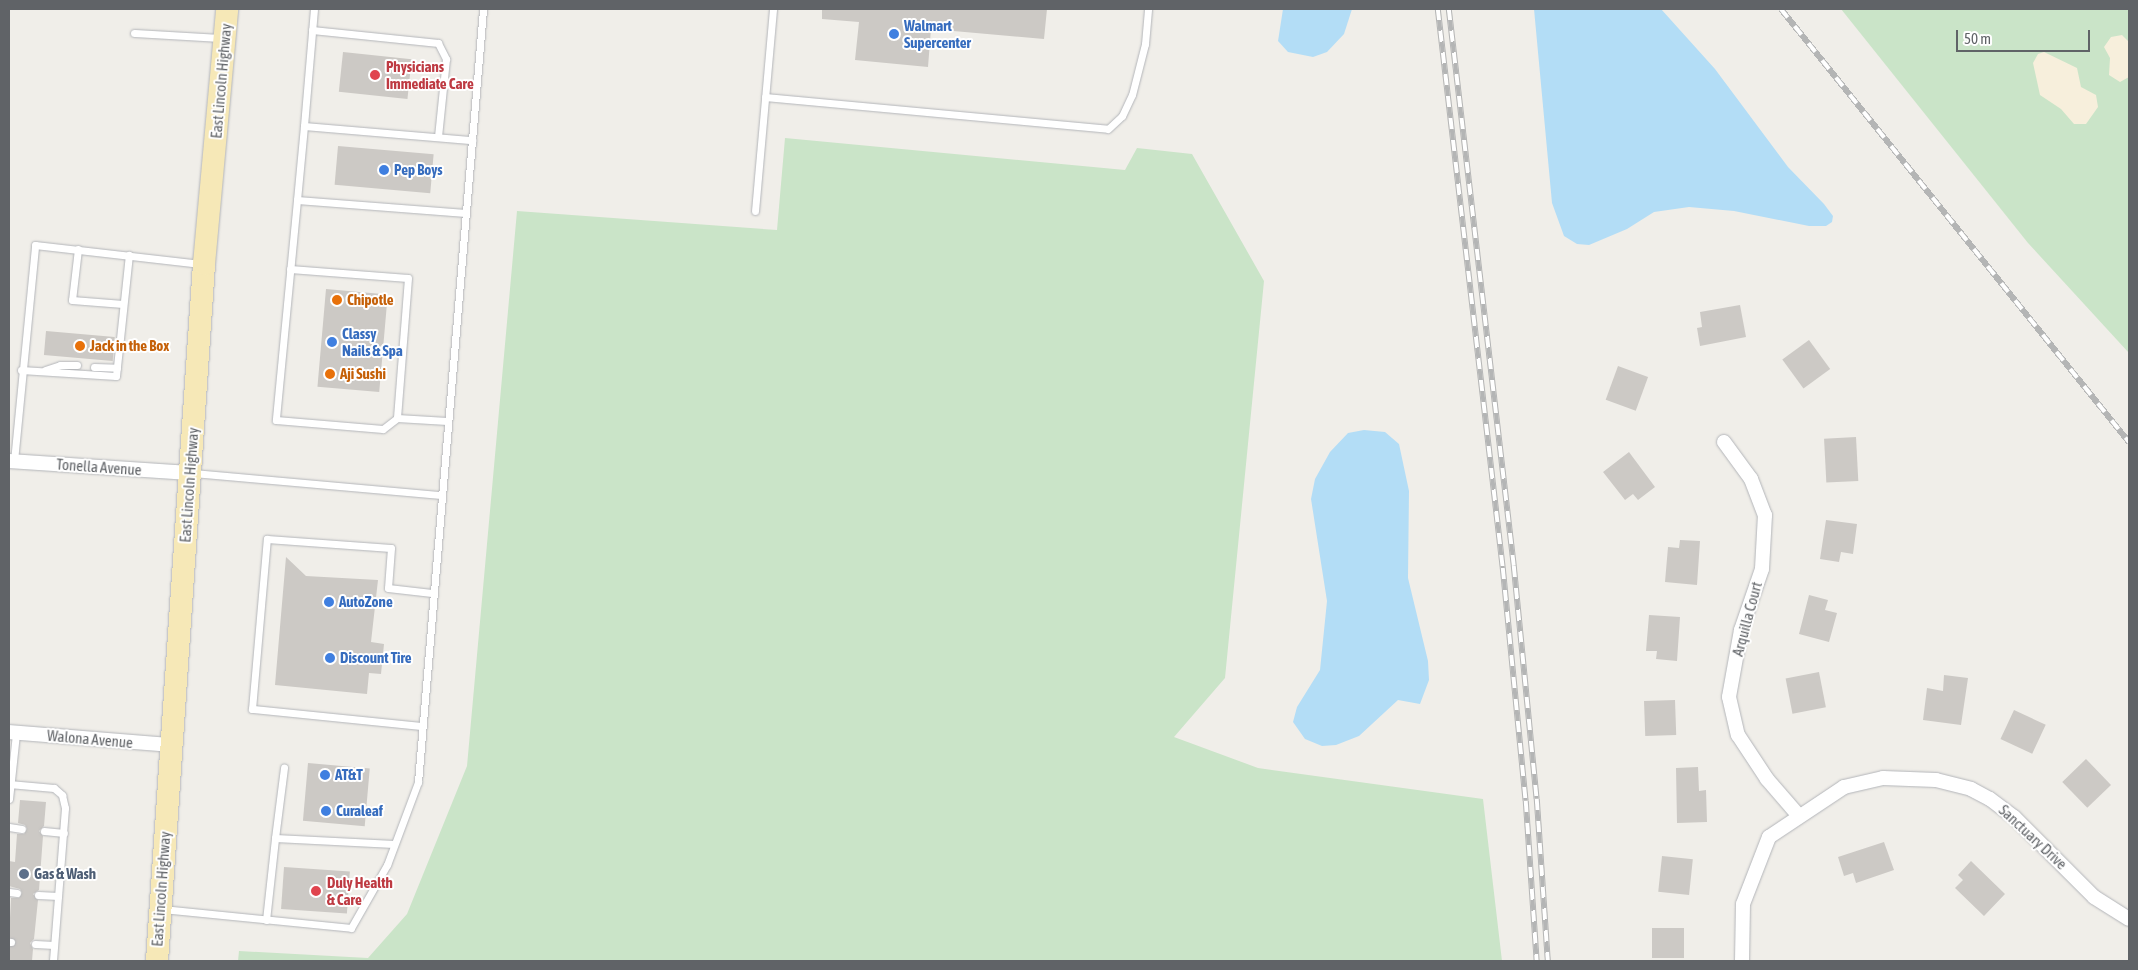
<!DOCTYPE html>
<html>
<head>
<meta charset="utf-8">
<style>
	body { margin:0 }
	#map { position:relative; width:2138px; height:970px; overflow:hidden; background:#f0eee9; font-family:"Asap Condensed",sans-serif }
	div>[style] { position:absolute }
	.green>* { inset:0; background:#cae4c8 }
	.sand>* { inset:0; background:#f7efdc }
	.water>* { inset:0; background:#b3ddf6 }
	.building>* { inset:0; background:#ccc9c5; transform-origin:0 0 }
	.roads { filter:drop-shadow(0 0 1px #b3b5b9) drop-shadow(0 0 1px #b3b5b9) }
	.service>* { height:7px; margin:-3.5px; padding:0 3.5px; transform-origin:3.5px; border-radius:3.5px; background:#fff }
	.minor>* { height:14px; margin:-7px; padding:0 7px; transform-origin:7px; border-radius:7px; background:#fff }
	.primary>* { height:22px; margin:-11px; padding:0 11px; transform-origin:11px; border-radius:11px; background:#f6e8b7 }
	.rail>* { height:5.5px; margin-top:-2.75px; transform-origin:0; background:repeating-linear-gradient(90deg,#fff 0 11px,#b4b5b5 0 22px); box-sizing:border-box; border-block:1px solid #b4b5b5 }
	.dots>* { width:14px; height:14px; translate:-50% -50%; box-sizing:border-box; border:2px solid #fff; border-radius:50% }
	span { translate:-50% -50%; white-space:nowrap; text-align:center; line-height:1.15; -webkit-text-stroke:4px #fff; paint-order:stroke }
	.shop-label { font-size:15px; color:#366cbe; font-weight:700 }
	.left { translate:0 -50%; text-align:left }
	.health-label { font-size:15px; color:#be3a42; font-weight:700 }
	.street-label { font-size:15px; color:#606367 }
	.food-label { font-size:15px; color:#c56008; font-weight:700 }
	.service-label { font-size:15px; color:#4e5e75; font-weight:700 }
	.frame { position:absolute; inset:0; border:10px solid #606367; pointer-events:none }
	.scale { position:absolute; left:1956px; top:30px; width:134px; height:22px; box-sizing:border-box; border:2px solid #606367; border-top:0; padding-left:6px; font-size:15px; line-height:18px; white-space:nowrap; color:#606367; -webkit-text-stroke:4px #fff; paint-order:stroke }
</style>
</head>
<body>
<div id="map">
	<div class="green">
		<i style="clip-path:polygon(1841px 9px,2129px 9px,2129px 353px,2028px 243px)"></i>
		<i style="clip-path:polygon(785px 138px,1125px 170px,1137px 148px,1192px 154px,1264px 281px,1225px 678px,1174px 737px,1258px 768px,1483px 799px,1502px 961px,238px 961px,239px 951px,368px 958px,407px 914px,467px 766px,517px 211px,777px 230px)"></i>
	</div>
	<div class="sand">
		<i style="clip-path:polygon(2122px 35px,2129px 42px,2129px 77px,2120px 82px,2109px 75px,2110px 58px,2104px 47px,2111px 37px)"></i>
		<i style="clip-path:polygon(2044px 52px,2077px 68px,2081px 87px,2096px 95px,2098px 107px,2086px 124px,2074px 124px,2061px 109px,2040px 95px,2033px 63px,2038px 54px)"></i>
	</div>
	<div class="water">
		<i style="clip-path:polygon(1283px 9px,1352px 9px,1344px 34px,1327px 52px,1313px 57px,1288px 52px,1278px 41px)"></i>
		<i style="clip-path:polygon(1534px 9px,1661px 9px,1715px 69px,1788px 167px,1824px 204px,1833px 216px,1832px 222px,1826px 226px,1809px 226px,1734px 211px,1689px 207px,1654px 212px,1627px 229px,1589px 245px,1577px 244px,1564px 236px,1552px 203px)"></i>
		<i style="clip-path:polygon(1364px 430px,1385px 432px,1399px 444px,1409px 491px,1408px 578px,1428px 661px,1429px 680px,1420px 704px,1398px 700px,1359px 736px,1336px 745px,1322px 746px,1305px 739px,1293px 722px,1297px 707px,1320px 670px,1327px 601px,1311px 499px,1315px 479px,1330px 452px,1348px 433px)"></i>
	</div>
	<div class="building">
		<i style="clip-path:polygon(822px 9px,1047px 9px,1044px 39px,931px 29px,928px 67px,855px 60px,859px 22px,822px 19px)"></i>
		<i style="left:343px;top:52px;width:69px;height:40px;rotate:6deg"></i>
		<i style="left:338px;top:146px;width:96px;height:39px;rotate:5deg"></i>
		<i style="left:326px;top:289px;width:62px;height:98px;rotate:5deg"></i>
		<i style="clip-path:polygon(1740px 305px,1746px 337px,1700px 346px,1697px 328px,1702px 327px,1700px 312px)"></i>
		<i style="left:46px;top:331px;width:69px;height:24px;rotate:5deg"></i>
		<i style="left:1809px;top:340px;width:36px;height:33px;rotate:54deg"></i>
		<i style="left:1618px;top:366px;width:32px;height:36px;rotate:20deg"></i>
		<i style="left:1856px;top:437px;width:44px;height:32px;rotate:87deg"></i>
		<i style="clip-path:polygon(1629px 452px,1655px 487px,1638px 500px,1633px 494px,1625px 500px,1603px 472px)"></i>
		<i style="clip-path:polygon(1826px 520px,1857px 524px,1853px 554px,1841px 552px,1839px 562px,1820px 559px)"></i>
		<i style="clip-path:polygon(1680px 540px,1700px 541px,1697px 585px,1665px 582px,1668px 547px,1679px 548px)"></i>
		<i style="clip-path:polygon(286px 557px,306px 576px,378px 580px,371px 642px,384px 644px,381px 674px,369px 673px,367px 694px,275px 685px)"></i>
		<i style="clip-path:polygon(1809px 595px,1828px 600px,1825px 610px,1837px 613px,1829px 642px,1799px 634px)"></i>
		<i style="clip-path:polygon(1649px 615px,1680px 617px,1677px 661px,1656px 659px,1657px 651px,1646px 651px)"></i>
		<i style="left:1819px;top:672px;width:36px;height:34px;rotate:79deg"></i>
		<i style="clip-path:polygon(1944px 675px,1968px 678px,1961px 725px,1923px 720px,1927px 688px,1943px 691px)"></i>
		<i style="left:1675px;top:700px;width:35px;height:31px;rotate:88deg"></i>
		<i style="left:2014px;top:710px;width:35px;height:32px;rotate:25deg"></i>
		<i style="left:2086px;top:759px;width:36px;height:33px;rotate:46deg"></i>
		<i style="left:308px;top:763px;width:62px;height:58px;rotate:5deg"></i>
		<i style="clip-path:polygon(1698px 767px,1699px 791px,1706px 790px,1707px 822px,1677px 823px,1676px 768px)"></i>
		<i style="clip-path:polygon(20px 800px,46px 802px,44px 826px,39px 831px,43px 836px,39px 890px,33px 894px,38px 900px,34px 939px,30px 943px,33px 949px,32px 961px,9px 961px,9px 947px,16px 942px,9px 937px,11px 898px,19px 898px,22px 893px,20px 889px,9px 886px,9px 861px,15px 862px,17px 834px,24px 834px,27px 829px,25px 825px,18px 823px)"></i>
		<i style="clip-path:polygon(1884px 842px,1894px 870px,1856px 883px,1853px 873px,1844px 876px,1838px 857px)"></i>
		<i style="left:1662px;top:856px;width:31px;height:36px;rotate:6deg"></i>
		<i style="clip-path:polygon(1971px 861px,2005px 894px,1984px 916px,1955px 888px,1963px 880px,1958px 875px)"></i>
		<i style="left:284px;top:867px;width:66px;height:42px;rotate:4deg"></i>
		<i style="left:1652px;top:928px;width:32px;height:30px"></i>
	</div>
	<div class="roads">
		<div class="service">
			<i style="left:314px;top:9px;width:117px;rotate:94.9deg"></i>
			<i style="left:304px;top:126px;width:169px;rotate:4.8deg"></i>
			<i style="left:312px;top:30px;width:127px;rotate:5.9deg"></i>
			<i style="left:438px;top:43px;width:18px;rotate:63deg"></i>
			<i style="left:446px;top:59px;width:78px;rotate:95.9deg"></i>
			<i style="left:134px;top:33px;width:87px;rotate:3.3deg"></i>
			<i style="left:765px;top:97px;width:344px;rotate:5.3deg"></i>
			<i style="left:1108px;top:129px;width:19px;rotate:-43deg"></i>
			<i style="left:1122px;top:116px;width:23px;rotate:-65deg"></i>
			<i style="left:1132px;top:95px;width:53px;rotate:-75.7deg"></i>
			<i style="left:1145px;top:44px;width:35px;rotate:-85deg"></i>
			<i style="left:304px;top:126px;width:74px;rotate:95.4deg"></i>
			<i style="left:297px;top:200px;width:169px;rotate:4.4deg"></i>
			<i style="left:297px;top:200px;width:221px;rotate:95.5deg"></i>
			<i style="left:276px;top:420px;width:107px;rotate:4.8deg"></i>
			<i style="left:383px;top:429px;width:18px;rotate:-38deg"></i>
			<i style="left:397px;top:418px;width:50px;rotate:3.4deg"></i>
			<i style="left:755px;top:211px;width:203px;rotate:-84.9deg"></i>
			<i style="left:78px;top:249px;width:51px;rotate:96.7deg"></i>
			<i style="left:72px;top:300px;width:51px;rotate:4.5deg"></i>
			<i style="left:290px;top:269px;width:118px;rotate:4.4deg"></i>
			<i style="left:408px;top:278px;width:140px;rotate:94.5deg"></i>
			<i style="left:94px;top:367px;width:23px;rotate:2deg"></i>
			<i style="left:21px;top:370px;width:95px;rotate:3.6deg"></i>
			<i style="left:116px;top:376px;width:122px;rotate:-83.9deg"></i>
			<i style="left:45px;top:370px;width:16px;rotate:-18deg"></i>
			<i style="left:60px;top:365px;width:17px"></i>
			<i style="left:14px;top:461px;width:217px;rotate:-84.4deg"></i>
			<i style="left:35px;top:245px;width:167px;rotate:6.5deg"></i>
			<i style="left:193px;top:473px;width:249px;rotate:5.1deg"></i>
			<i style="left:420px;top:726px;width:169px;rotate:-174.2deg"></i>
			<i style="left:252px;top:709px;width:171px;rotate:-85deg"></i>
			<i style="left:267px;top:539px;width:124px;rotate:4.2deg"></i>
			<i style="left:391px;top:548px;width:40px;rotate:94.3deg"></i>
			<i style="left:388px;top:588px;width:44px;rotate:6.5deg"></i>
			<i style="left:9px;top:784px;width:45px;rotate:5.1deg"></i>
			<i style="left:54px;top:788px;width:11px;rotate:41deg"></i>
			<i style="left:62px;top:795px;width:13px;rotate:77deg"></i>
			<i style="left:65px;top:808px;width:153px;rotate:94.5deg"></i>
			<i style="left:9px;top:799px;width:66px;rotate:-83.9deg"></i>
			<i style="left:9px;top:827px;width:13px;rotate:9deg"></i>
			<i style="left:44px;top:831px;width:20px;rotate:6deg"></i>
			<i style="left:275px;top:838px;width:71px;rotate:-82.7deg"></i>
			<i style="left:9px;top:892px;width:8px;rotate:7deg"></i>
			<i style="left:38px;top:895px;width:20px;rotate:3deg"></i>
			<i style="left:162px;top:909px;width:190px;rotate:5.7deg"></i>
			<i style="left:351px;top:928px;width:73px;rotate:-60.3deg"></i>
			<i style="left:387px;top:865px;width:89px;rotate:-69.5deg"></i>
			<i style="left:418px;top:782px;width:776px;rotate:-85.19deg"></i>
			<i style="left:266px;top:920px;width:82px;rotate:-83.7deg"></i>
			<i style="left:275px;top:838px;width:119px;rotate:2.9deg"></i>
			<i style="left:9px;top:942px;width:2px"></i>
			<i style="left:35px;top:944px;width:19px;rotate:3deg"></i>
		</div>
		<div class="minor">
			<i style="left:1724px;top:442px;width:46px;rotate:53.9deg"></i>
			<i style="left:1751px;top:479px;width:39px;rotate:69deg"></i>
			<i style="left:1765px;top:515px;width:54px;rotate:93.2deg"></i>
			<i style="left:1762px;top:569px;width:65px;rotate:109deg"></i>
			<i style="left:1741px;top:630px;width:68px;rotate:100.2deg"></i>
			<i style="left:1729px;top:697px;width:39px;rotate:77deg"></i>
			<i style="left:1738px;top:735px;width:53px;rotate:56.6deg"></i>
			<i style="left:1767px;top:779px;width:49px;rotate:49.1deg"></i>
			<i style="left:9px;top:461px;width:181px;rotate:3.8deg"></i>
			<i style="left:9px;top:732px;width:163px;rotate:4.6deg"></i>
			<i style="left:1742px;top:961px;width:57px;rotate:-89deg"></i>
			<i style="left:1743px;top:904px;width:72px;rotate:-68.8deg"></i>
			<i style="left:1769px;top:837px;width:90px;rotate:-33.7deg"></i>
			<i style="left:1844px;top:787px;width:40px;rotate:-13deg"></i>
			<i style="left:1883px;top:778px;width:53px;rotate:2.2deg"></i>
			<i style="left:1936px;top:780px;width:36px;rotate:14deg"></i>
			<i style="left:1971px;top:789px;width:21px;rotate:28deg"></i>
			<i style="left:1990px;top:799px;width:30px;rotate:37deg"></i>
			<i style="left:2014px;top:817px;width:113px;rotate:45deg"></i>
			<i style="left:2094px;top:897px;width:41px;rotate:32.2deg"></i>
		</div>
		<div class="primary">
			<i style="left:157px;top:961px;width:699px;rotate:-86.14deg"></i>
			<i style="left:204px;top:264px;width:256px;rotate:-84.8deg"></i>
		</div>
	</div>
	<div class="rail">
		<i style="left:1438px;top:9px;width:563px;rotate:83.37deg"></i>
		<i style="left:1503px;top:568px;width:234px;rotate:84.4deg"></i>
		<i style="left:1526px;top:801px;width:160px;rotate:86.1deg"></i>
		<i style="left:1449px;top:9px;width:561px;rotate:83.34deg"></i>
		<i style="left:1514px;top:566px;width:234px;rotate:84.4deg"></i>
		<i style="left:1537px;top:799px;width:162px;rotate:86.1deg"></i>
		<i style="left:1781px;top:9px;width:556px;rotate:51.21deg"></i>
	</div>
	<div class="dots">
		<i style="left:894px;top:34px;background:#3f7fe0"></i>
		<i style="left:375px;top:75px;background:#e0444e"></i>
		<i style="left:384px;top:170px;background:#3f7fe0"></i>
		<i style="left:337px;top:300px;background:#e8710a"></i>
		<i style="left:332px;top:342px;background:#3f7fe0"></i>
		<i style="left:80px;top:346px;background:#e8710a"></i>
		<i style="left:330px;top:374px;background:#e8710a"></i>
		<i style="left:329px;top:602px;background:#3f7fe0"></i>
		<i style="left:330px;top:658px;background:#3f7fe0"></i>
		<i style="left:325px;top:775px;background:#3f7fe0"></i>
		<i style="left:326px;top:811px;background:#3f7fe0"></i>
		<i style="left:24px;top:874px;background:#5c6f8a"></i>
		<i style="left:316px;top:891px;background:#e0444e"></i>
	</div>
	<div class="shop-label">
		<span class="left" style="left:904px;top:34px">Walmart<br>Supercenter</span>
		<span class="left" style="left:394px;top:170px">Pep Boys</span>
		<span class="left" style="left:342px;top:342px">Classy<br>Nails &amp; Spa</span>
		<span class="left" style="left:339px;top:602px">AutoZone</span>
		<span class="left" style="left:340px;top:658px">Discount Tire</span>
		<span class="left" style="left:335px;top:775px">AT&amp;T</span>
		<span class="left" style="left:336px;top:811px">Curaleaf</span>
	</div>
	<div class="health-label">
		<span class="left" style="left:386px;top:75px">Physicians<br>Immediate Care</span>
		<span class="left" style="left:327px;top:891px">Duly Health<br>&amp; Care</span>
	</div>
	<div class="street-label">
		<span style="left:221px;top:81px;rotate:-85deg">East Lincoln Highway</span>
		<span style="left:99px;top:467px;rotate:4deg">Tonella Avenue</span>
		<span style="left:189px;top:485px;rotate:-86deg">East Lincoln Highway</span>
		<span style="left:1747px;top:619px;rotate:-75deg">Arquilla Court</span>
		<span style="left:90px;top:739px;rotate:5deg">Walona Avenue</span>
		<span style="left:2033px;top:837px;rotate:43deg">Sanctuary Drive</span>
		<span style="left:161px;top:889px;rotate:-86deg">East Lincoln Highway</span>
	</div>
	<div class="food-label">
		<span class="left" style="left:347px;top:300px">Chipotle</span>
		<span class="left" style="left:90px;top:346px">Jack in the Box</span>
		<span class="left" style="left:340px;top:374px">Aji Sushi</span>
	</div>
	<div class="service-label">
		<span class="left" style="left:34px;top:874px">Gas &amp; Wash</span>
	</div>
	<div class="frame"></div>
	<div class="scale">50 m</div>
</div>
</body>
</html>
